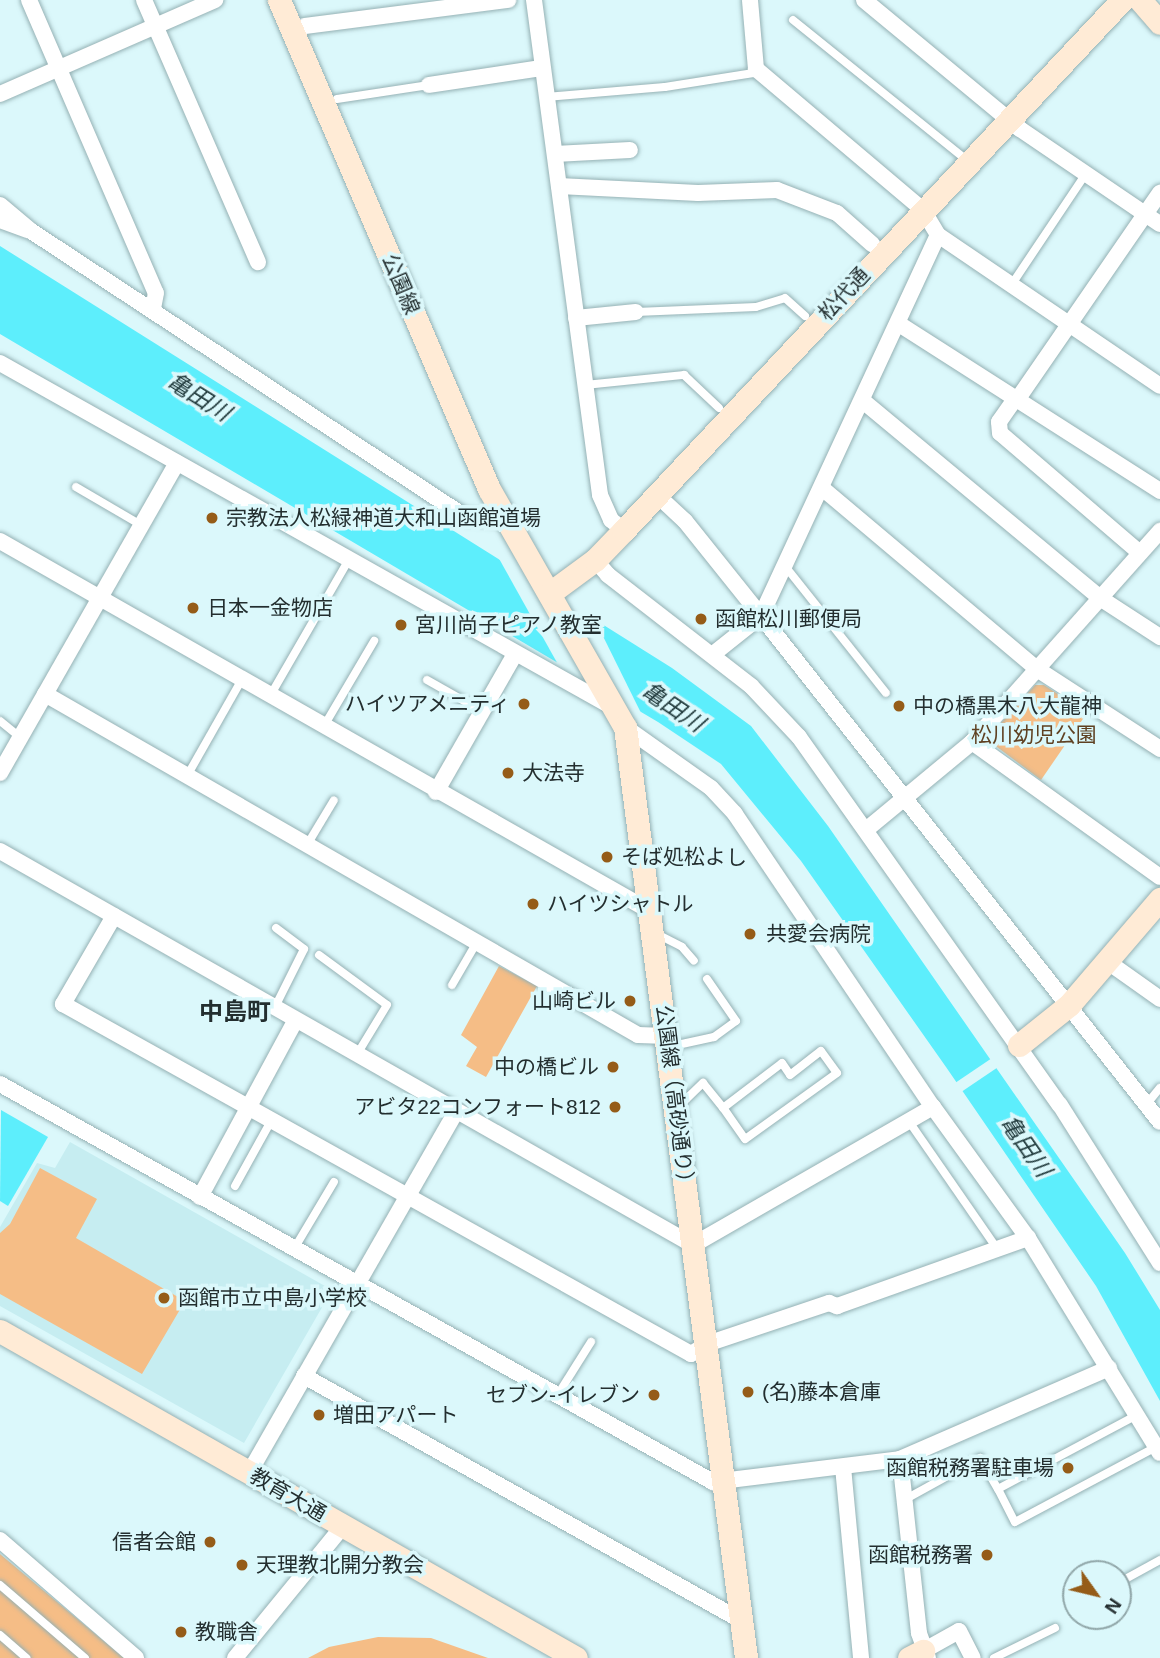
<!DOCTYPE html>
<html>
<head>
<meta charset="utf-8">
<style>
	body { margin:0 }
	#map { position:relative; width:1160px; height:1658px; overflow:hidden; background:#dbf8fb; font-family:Helvetica,"Noto Sans JP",sans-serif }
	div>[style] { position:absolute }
	.built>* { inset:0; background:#c6edf1 }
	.green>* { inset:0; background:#f5bd86 }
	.water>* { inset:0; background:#5deefc }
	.pier>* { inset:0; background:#dbf8fb; transform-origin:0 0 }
	.roads { filter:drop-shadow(0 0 2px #95b1b4) drop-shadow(0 0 2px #95b1b4) }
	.lane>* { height:8px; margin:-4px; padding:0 4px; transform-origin:4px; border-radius:4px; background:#fff }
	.street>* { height:16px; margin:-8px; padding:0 8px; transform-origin:8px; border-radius:8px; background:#fff }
	.secondary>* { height:23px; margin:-11.5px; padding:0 11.5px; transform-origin:11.5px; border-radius:11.5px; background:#ffebd6 }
	.dots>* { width:19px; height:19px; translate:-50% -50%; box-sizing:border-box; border:4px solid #dbf8fb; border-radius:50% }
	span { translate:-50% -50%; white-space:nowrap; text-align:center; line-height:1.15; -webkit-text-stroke:7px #dbf8fb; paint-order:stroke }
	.street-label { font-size:21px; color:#232e2f }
	.poi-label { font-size:21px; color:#232e2f }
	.left { translate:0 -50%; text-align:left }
	.right { translate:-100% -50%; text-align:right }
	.park-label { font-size:21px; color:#5f4122 }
	.water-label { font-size:23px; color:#213a3c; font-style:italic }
	.quarter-label { font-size:24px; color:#232e2f; font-weight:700 }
	.north { position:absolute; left:1062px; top:1560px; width:70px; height:70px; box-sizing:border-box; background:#dbf8fb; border:2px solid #91a7a9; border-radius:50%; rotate:124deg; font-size:19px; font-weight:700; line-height:28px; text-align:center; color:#232e2f }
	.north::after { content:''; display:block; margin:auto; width:24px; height:32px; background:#955c18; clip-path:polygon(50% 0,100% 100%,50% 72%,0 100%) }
</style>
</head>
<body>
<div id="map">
	<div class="built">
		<i style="clip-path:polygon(70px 1142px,332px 1290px,244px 1443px,0 1306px,0 1227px,37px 1163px,55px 1168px)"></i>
	</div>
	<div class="green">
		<i style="clip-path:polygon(1035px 685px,1044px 685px,1087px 713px,1041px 780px,993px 744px,991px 734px)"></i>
		<i style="clip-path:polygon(499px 966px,537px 986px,486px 1077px,466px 1066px,477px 1047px,461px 1035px)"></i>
		<i style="clip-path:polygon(40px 1168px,97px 1199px,76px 1238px,185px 1301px,142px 1374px,0 1294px,0 1233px,10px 1224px)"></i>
		<i style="clip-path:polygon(0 1554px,124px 1658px,0 1658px)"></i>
		<i style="clip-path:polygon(378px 1637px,431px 1638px,488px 1658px,308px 1658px,329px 1647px)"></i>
	</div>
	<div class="water">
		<i style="clip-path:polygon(0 246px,672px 668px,751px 726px,828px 826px,1125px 1253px,1160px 1310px,1160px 1401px,1096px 1286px,946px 1067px,801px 861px,721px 764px,658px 722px,0 334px)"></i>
		<i style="clip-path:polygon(1px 1110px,48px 1137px,8px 1206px,0 1201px)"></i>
	</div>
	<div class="pier">
		<i style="clip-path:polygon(497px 555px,592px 614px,643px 717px,560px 668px)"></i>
		<i style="left:995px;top:1056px;width:11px;height:50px;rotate:56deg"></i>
	</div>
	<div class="roads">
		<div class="lane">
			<i style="left:793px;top:20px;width:226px;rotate:38.9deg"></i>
			<i style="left:546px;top:97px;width:119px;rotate:-4.8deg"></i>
			<i style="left:665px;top:87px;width:96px;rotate:-9deg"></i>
			<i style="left:337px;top:99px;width:93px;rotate:-8.7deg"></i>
			<i style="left:1012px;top:284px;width:131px;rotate:-56.2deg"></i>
			<i style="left:636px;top:312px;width:120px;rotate:-2.4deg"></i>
			<i style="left:756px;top:307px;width:30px;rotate:-17deg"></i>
			<i style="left:785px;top:298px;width:27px;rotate:42deg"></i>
			<i style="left:585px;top:385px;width:100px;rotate:-5.8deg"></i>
			<i style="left:684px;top:375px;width:48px;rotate:43.3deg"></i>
			<i style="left:76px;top:487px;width:75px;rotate:30.3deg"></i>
			<i style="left:785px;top:566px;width:162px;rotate:51.5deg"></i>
			<i style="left:427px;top:680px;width:63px;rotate:29.4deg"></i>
			<i style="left:270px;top:696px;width:156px;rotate:-60deg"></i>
			<i style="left:0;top:721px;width:27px;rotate:39deg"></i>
			<i style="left:324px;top:726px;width:99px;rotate:-59.5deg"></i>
			<i style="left:187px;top:776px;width:112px;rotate:-60.4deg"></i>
			<i style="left:307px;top:845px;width:52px;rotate:-59deg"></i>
			<i style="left:657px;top:934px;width:28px;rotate:27deg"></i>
			<i style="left:682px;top:947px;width:18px;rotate:49deg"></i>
			<i style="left:319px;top:955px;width:84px;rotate:36.3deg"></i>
			<i style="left:387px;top:1005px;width:60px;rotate:121.3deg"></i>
			<i style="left:452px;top:985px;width:50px;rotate:-59.8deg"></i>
			<i style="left:274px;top:1009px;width:67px;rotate:-63.4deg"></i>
			<i style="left:304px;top:949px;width:35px;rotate:-143deg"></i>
			<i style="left:668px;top:1047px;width:47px;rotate:-12.3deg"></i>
			<i style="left:714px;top:1037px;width:27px;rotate:-36deg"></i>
			<i style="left:736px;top:1021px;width:51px;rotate:-124.6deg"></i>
			<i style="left:1146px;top:1105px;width:22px;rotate:-51deg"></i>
			<i style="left:678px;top:1107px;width:35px;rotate:-44deg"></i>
			<i style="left:703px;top:1083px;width:32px;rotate:51deg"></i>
			<i style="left:723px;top:1108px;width:74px;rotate:-37.3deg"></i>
			<i style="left:782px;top:1063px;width:14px;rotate:56deg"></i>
			<i style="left:790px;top:1075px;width:39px;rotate:-38deg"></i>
			<i style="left:821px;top:1051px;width:27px;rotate:54deg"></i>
			<i style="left:837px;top:1073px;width:113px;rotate:144.3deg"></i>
			<i style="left:745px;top:1139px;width:38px;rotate:-125deg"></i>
			<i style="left:908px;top:1120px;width:158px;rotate:55.3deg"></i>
			<i style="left:235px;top:1186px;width:74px;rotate:-61deg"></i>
			<i style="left:294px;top:1249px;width:78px;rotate:-59.2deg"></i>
			<i style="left:557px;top:1396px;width:64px;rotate:-57.8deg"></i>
			<i style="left:1137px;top:1415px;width:157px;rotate:152deg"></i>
			<i style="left:998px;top:1489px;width:37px;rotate:63deg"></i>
			<i style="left:1015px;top:1522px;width:160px;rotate:-28deg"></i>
			<i style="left:904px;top:1500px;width:87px;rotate:-28.9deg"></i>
			<i style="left:980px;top:1458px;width:36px;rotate:60deg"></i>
			<i style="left:1118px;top:1583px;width:48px;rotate:-28.7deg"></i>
			<i style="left:0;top:1585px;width:112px;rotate:40.7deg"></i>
			<i style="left:0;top:1635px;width:35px;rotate:41deg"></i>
			<i style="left:994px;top:1658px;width:68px;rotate:-26.2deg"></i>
		</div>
		<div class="street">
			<i style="left:29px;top:0;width:319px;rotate:66.6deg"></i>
			<i style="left:156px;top:293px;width:16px;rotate:101deg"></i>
			<i style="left:144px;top:0;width:286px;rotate:66.5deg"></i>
			<i style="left:534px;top:0;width:499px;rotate:82.4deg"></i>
			<i style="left:600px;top:495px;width:27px;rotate:66deg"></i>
			<i style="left:611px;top:520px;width:16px;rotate:38deg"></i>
			<i style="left:864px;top:0;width:202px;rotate:39.6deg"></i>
			<i style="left:1020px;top:129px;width:169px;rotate:34.2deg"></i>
			<i style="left:305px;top:26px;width:205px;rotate:-7.3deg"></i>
			<i style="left:429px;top:85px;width:114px;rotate:-8.6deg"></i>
			<i style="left:0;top:94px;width:235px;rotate:-23.6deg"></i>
			<i style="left:555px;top:154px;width:75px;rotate:-3.1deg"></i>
			<i style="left:559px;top:186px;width:139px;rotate:2.9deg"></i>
			<i style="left:698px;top:193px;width:79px;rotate:-2.2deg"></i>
			<i style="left:777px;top:190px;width:64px;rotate:21deg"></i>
			<i style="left:837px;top:213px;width:47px;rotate:41.5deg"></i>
			<i style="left:0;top:205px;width:40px;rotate:40deg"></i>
			<i style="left:31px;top:231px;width:518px;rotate:33.35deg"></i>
			<i style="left:464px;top:516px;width:42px;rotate:5.4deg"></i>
			<i style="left:0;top:220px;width:29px;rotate:20deg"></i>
			<i style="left:938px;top:235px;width:268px;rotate:34.2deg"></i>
			<i style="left:576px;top:318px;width:60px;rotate:-5.7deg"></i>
			<i style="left:899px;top:324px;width:310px;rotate:32.6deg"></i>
			<i style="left:0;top:363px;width:704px;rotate:29.33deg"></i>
			<i style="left:1015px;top:399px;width:28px;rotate:125deg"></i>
			<i style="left:999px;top:422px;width:11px;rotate:85deg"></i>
			<i style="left:1000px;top:433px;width:184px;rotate:40.6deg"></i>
			<i style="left:1017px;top:400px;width:252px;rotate:-55.4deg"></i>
			<i style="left:863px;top:401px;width:308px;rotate:39.7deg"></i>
			<i style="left:1100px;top:598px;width:72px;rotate:33deg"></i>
			<i style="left:822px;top:488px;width:281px;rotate:40.1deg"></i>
			<i style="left:1037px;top:669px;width:147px;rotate:33deg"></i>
			<i style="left:657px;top:495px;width:38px;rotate:43deg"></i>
			<i style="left:685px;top:521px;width:122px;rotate:51.3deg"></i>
			<i style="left:761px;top:616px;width:644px;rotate:51.74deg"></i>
			<i style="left:0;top:541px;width:748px;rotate:29.65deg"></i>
			<i style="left:595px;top:560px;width:20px;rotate:49deg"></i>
			<i style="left:608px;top:575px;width:181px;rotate:37.8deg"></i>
			<i style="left:751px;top:686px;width:70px;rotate:46.7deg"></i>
			<i style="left:799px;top:737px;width:451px;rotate:54.7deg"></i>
			<i style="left:1060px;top:1105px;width:187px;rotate:57.7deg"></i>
			<i style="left:712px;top:655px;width:63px;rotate:-38.5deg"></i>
			<i style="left:761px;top:616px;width:420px;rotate:-65.1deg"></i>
			<i style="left:938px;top:235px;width:29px;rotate:-121deg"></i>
			<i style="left:923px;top:210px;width:219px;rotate:-139.8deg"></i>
			<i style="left:756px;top:69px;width:69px;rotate:-95deg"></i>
			<i style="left:45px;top:694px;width:684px;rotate:29.9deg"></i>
			<i style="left:638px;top:1035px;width:29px;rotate:2deg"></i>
			<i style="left:625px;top:727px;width:105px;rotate:35.3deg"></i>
			<i style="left:711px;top:788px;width:35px;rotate:47deg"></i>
			<i style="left:735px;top:814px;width:354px;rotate:56deg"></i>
			<i style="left:933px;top:1107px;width:162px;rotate:54.1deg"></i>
			<i style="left:1028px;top:1238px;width:252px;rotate:58.5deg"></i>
			<i style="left:972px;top:742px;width:231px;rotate:35.7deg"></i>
			<i style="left:0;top:773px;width:357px;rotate:-60.3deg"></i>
			<i style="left:436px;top:792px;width:157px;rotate:-60.2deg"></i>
			<i style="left:867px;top:829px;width:136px;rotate:-39.6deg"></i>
			<i style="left:972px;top:742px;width:283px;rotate:-48.3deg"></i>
			<i style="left:0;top:851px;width:797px;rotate:29.62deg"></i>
			<i style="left:693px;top:1245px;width:277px;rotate:-29.9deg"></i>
			<i style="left:114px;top:916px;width:102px;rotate:120.1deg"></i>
			<i style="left:63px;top:1004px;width:719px;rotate:29.13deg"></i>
			<i style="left:691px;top:1354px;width:19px;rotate:-32deg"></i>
			<i style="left:707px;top:1344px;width:129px;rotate:-18.6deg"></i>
			<i style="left:829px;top:1303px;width:9px;rotate:21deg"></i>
			<i style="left:837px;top:1306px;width:203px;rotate:-19.6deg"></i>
			<i style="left:1108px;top:962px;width:64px;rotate:35.4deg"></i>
			<i style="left:0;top:1084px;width:817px;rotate:29.17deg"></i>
			<i style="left:713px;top:1482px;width:188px;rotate:-7deg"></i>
			<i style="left:200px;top:1197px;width:200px;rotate:-61.6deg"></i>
			<i style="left:304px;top:1376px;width:502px;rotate:29.22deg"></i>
			<i style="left:843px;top:1467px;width:192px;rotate:84.6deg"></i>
			<i style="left:249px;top:1473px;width:415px;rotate:-60.2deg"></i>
			<i style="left:0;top:1540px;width:180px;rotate:40.9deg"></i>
			<i style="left:923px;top:1651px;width:41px;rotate:-29.1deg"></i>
			<i style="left:959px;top:1631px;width:30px;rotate:63deg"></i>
			<i style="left:235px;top:1658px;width:171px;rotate:-50.7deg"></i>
			<i style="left:928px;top:1658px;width:27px;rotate:-110deg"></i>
			<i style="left:919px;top:1633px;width:175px;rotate:-96.2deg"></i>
			<i style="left:900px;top:1459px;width:228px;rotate:-23.5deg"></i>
		</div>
		<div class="secondary">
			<i style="left:279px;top:0;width:532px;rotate:66.76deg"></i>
			<i style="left:489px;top:489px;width:274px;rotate:60.3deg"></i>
			<i style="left:625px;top:727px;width:939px;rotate:82.59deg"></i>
			<i style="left:1140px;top:0;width:30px;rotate:49deg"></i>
			<i style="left:550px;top:593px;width:56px;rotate:-36.3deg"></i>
			<i style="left:595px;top:560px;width:42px;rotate:-46deg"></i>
			<i style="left:624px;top:530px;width:727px;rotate:-46.78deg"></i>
			<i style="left:1019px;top:1045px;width:64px;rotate:-38.7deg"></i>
			<i style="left:1069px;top:1005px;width:140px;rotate:-49.4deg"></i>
			<i style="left:0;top:1331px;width:662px;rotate:29.58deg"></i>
			<i style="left:909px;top:1658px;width:16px;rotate:-27deg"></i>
		</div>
	</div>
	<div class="dots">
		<i style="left:212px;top:518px;background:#955c18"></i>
		<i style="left:193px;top:608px;background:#955c18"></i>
		<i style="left:701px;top:619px;background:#955c18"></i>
		<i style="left:401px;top:625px;background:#955c18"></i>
		<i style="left:524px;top:704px;background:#955c18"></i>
		<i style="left:899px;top:706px;background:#955c18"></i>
		<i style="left:508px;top:773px;background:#955c18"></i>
		<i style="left:607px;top:857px;background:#955c18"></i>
		<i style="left:533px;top:904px;background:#955c18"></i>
		<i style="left:750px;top:934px;background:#955c18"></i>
		<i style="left:630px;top:1001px;background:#955c18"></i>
		<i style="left:613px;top:1067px;background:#955c18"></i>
		<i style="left:615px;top:1107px;background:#955c18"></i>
		<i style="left:164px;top:1298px;background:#955c18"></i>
		<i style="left:748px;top:1392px;background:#955c18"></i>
		<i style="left:654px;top:1395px;background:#955c18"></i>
		<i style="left:319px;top:1415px;background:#955c18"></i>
		<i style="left:1068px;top:1468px;background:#955c18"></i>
		<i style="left:210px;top:1542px;background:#955c18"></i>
		<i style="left:987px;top:1555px;background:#955c18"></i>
		<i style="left:242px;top:1565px;background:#955c18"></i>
		<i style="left:181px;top:1632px;background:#955c18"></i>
	</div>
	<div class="street-label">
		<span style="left:401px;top:284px;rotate:67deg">公園線</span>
		<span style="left:844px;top:294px;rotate:-47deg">松代通</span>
		<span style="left:675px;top:1099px;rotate:83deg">公園線（高砂通り）</span>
		<span style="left:288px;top:1495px;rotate:30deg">教育大通</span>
	</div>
	<div class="poi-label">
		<span class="left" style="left:226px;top:518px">宗教法人松緑神道大和山函館道場</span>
		<span class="left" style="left:207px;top:608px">日本一金物店</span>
		<span class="left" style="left:715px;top:619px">函館松川郵便局</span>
		<span class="left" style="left:415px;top:625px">宮川尚子ピアノ教室</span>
		<span class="right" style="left:510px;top:704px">ハイツアメニティ</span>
		<span class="left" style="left:913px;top:706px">中の橋黒木八大龍神</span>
		<span class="left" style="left:522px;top:773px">大法寺</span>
		<span class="left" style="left:621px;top:857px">そば処松よし</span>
		<span class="left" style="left:547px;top:904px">ハイツシャトル</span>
		<span class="left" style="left:766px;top:934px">共愛会病院</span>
		<span class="right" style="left:616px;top:1001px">山崎ビル</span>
		<span class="right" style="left:599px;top:1067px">中の橋ビル</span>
		<span class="right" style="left:601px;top:1107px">アビタ22コンフォート812</span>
		<span class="left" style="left:178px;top:1298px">函館市立中島小学校</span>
		<span class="left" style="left:762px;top:1392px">(名)藤本倉庫</span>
		<span class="right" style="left:640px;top:1395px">セブン-イレブン</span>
		<span class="left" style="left:333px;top:1415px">増田アパート</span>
		<span class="right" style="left:1054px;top:1468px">函館税務署駐車場</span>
		<span class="right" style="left:196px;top:1542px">信者会館</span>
		<span class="right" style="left:973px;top:1555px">函館税務署</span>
		<span class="left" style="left:256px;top:1565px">天理教北開分教会</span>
		<span class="left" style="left:195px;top:1632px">教職舎</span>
	</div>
	<div class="park-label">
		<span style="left:1034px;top:735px">松川幼児公園</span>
	</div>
	<div class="water-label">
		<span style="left:199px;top:397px;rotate:32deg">亀田川</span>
		<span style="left:673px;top:707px;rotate:34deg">亀田川</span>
		<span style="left:1026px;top:1146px;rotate:55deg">亀田川</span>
	</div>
	<div class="quarter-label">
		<span style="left:235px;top:1012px">中島町</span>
	</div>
	<div class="north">N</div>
</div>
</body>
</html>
